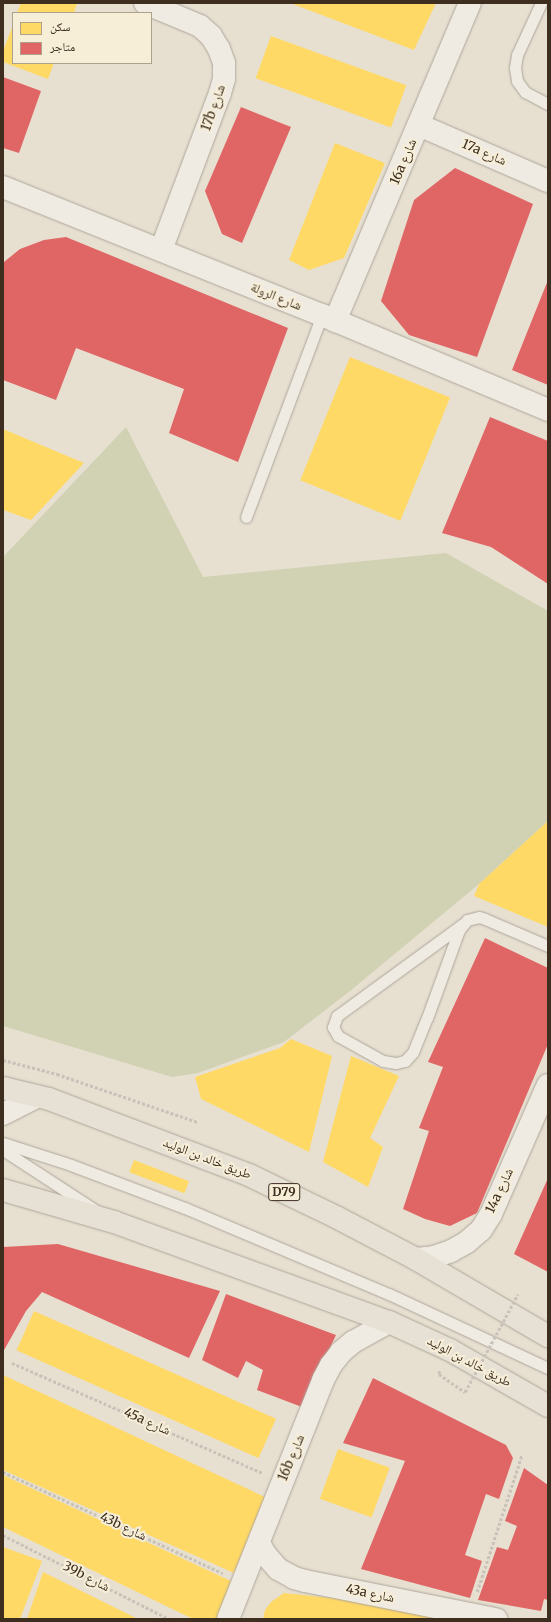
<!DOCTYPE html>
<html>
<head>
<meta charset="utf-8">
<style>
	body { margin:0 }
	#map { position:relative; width:551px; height:1622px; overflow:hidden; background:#e7e0d1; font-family:Merriweather,"Noto Naskh Arabic",serif }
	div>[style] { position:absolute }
	.cemetery>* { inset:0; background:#d1d1b3 }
	.homes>* { inset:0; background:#ffd966; transform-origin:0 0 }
	.shops>* { inset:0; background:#e06666 }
	.path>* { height:2.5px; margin-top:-1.25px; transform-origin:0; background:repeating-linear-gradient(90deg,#c8c2b9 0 3px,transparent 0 5px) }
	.roads { filter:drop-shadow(0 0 1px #ada599) drop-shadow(0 0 1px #ada599) }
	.lane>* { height:11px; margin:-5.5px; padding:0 5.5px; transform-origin:5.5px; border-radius:5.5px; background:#efebe3 }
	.street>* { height:22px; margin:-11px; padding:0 11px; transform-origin:11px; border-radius:11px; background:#efebe3 }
	.primary>* { height:22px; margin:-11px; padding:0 11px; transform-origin:11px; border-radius:11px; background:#e6e1d4 }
	.path-bridge>* { height:2.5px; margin-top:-1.25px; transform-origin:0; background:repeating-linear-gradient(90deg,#c8c2b9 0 3px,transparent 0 5px) }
	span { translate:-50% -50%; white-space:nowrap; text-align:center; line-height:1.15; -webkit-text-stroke:4px #f7eed8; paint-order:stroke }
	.shield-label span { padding:1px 3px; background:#f7eed8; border:1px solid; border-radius:3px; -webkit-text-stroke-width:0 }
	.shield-label { font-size:12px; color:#3d2e20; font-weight:700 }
	.street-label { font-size:13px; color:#3d2e20 }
	.frame { position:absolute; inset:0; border:4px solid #3d2e20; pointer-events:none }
	.legend { position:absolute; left:12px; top:12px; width:140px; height:52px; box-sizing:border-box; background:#f7eed8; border:1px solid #ada18e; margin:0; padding:5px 7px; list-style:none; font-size:12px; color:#3d2e20 }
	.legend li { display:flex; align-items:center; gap:8px; height:20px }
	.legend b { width:20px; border:1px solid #ada18e }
</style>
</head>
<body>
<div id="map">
	<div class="cemetery">
		<i style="clip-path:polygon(126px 427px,203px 577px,446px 553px,548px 611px,548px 821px,479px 884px,350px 991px,284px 1042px,198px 1073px,172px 1077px,3px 1026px,3px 557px)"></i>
	</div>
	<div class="homes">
		<i style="clip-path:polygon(21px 3px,74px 3px,77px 4px,74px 13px,17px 13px)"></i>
		<i style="clip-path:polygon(290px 3px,436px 3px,414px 50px)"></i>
		<i style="clip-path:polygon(13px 25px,13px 63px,54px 63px,48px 79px,3px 62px,3px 51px)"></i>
		<i style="left:271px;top:36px;width:144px;height:45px;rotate:20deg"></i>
		<i style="clip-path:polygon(335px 143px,385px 163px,344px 258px,309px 270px,289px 260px)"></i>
		<i style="left:350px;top:357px;width:108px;height:133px;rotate:22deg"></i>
		<i style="clip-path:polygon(3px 429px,84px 463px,31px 520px,3px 510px)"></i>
		<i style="clip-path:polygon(548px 821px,548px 927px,474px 896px,479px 884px)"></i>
		<i style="clip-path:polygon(291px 1039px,332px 1056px,309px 1152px,201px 1099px,195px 1077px,280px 1048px)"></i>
		<i style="clip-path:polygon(351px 1056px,399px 1076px,370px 1138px,383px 1147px,368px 1187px,323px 1162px)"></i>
		<i style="left:134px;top:1160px;width:59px;height:13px;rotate:21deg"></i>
		<i style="left:34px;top:1311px;width:265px;height:43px;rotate:24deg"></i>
		<i style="clip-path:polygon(3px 1375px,265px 1497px,234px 1573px,3px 1470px)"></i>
		<i style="left:338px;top:1449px;width:55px;height:53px;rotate:20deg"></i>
		<i style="clip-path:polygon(3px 1475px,233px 1582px,218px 1619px,193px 1619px,3px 1527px)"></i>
		<i style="clip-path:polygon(3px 1547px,42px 1561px,20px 1619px,3px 1619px)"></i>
		<i style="clip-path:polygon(43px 1572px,138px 1619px,27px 1619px)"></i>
		<i style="clip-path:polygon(284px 1593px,452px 1611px,482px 1619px,263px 1619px,265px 1610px,271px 1602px)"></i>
	</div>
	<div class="shops">
		<i style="clip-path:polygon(3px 77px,41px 91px,19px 153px,3px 148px)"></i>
		<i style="clip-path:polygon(241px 107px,291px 127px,242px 243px,222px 234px,205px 191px)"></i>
		<i style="clip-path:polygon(455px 168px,533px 204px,477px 357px,409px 335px,381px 301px,414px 200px)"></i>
		<i style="clip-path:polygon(66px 237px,288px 328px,238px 462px,169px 433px,184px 389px,76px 348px,56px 400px,3px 380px,4px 262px,20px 249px,44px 240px)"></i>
		<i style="clip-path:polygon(548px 280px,548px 385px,512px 370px)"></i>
		<i style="clip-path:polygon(490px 417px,548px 441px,548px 584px,491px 547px,442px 533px)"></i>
		<i style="clip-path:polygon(485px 938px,548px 968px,548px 1044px,477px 1213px,450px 1226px,425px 1219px,403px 1209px,429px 1131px,419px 1128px,443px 1067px,428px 1062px)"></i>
		<i style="clip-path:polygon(548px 1178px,548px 1272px,514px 1254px)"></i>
		<i style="clip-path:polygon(58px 1244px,220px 1291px,189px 1358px,42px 1292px,26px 1311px,3px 1352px,3px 1247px)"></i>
		<i style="clip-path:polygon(226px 1294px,336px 1335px,302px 1407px,257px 1390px,263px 1370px,246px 1361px,238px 1378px,202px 1360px)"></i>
		<i style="clip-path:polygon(373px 1378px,506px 1445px,513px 1458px,499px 1499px,486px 1494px,465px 1555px,482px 1561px,470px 1598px,361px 1569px,405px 1461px,343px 1443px)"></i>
		<i style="clip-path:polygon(524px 1468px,548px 1485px,548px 1600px,544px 1599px,541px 1611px,478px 1600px,497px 1547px,508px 1550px,517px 1526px,505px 1521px)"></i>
	</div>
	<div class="path">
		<i style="left:3px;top:1060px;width:56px;rotate:14.5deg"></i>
		<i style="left:57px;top:1074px;width:148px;rotate:18.9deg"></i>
		<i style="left:12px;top:1363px;width:273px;rotate:23.7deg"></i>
		<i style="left:440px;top:1371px;width:3px;rotate:108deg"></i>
		<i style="left:439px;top:1374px;width:32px;rotate:35deg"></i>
		<i style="left:3px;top:1472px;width:242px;rotate:24.7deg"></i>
		<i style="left:3px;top:1535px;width:186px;rotate:26.8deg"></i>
		<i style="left:477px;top:1592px;width:145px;rotate:-71.9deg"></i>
	</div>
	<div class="roads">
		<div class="lane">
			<i style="left:541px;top:3px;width:57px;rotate:114.8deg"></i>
			<i style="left:517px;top:55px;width:13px;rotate:99deg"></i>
			<i style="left:515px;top:68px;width:13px;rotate:81deg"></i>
			<i style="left:517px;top:81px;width:14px;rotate:54deg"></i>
			<i style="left:525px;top:92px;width:26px;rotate:28deg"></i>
			<i style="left:246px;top:517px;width:216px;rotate:-69.4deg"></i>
			<i style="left:463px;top:924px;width:156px;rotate:143.9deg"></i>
			<i style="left:337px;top:1016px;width:12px;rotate:110deg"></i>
			<i style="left:333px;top:1027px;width:10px;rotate:61deg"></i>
			<i style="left:338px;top:1036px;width:51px;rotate:29.1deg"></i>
			<i style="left:383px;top:1061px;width:13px;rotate:9deg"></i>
			<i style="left:396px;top:1063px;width:9px;rotate:-13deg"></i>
			<i style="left:405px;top:1061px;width:12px;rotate:-48deg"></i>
			<i style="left:413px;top:1052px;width:37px;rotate:-68deg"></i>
			<i style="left:427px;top:1018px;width:94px;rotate:-70deg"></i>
			<i style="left:459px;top:930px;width:13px;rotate:-51deg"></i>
			<i style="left:467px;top:920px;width:12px;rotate:-14deg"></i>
			<i style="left:479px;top:917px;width:6px;rotate:18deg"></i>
			<i style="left:485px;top:919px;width:69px;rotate:23.2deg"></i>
			<i style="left:3px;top:1143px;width:71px;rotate:17.9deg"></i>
			<i style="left:71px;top:1165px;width:122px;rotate:20.7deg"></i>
			<i style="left:185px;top:1208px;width:221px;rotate:22.9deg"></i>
			<i style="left:389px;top:1294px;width:175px;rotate:25deg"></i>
			<i style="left:3px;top:1150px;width:110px;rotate:33.1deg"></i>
		</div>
		<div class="street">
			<i style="left:145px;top:3px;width:60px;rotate:22.7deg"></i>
			<i style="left:200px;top:26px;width:15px;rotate:42deg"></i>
			<i style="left:211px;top:36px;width:15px;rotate:58deg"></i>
			<i style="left:219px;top:49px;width:15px;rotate:70deg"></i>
			<i style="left:224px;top:63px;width:16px;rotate:90deg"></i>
			<i style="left:224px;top:79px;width:15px;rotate:106deg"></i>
			<i style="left:220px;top:93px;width:168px;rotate:110.6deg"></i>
			<i style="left:419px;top:125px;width:141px;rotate:23.5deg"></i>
			<i style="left:3px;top:187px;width:344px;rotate:21.9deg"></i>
			<i style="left:322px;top:315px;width:245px;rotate:22.8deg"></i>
			<i style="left:335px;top:321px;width:345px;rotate:-67deg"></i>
			<i style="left:3px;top:1114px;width:37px;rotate:-27deg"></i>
			<i style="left:416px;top:1259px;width:18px;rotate:-6deg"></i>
			<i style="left:434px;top:1257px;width:18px;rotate:-19deg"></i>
			<i style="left:451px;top:1251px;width:18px;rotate:-29deg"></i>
			<i style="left:467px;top:1242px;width:18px;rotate:-41deg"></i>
			<i style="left:481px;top:1230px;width:19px;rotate:-58deg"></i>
			<i style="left:491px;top:1214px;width:141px;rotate:-66.2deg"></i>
			<i style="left:259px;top:1543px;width:13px;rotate:61deg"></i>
			<i style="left:265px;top:1554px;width:20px;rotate:49deg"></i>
			<i style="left:278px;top:1569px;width:18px;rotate:29deg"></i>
			<i style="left:294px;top:1578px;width:11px;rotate:15deg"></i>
			<i style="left:305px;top:1581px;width:195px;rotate:11.3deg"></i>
			<i style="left:228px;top:1619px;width:257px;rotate:-68.3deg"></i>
			<i style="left:323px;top:1380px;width:17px;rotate:-62deg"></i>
			<i style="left:331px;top:1365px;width:16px;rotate:-52deg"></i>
			<i style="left:341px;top:1352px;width:16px;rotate:-40deg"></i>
			<i style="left:353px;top:1342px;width:41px;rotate:-29.1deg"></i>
		</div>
		<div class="primary">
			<i style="left:3px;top:1088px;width:47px;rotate:13.4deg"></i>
			<i style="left:49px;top:1099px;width:214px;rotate:20.8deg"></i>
			<i style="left:249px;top:1175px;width:97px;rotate:25.8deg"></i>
			<i style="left:336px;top:1217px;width:90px;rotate:27.7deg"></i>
			<i style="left:416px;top:1259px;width:153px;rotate:30.3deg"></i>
			<i style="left:3px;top:1190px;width:116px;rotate:16.1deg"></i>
			<i style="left:114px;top:1222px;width:293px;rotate:20deg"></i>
			<i style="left:389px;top:1322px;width:67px;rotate:24.7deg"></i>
			<i style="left:450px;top:1350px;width:113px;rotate:29.7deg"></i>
		</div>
	</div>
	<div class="path-bridge">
		<i style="left:465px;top:1392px;width:111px;rotate:-61.6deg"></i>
	</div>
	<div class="shield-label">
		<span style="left:284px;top:1192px">D79</span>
	</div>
	<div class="street-label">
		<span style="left:214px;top:108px;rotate:-71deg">17b شارع</span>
		<span style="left:484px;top:153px;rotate:23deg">17a شارع</span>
		<span style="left:404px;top:162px;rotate:-67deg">16a شارع</span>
		<span style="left:276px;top:297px;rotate:22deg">شارع الرولة</span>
		<span style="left:207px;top:1159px;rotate:21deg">طريق خالد بن الوليد</span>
		<span style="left:500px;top:1191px;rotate:-65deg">14a شارع</span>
		<span style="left:469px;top:1362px;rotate:28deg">طريق خالد بن الوليد</span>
		<span style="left:147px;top:1422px;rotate:24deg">45a شارع</span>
		<span style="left:292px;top:1458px;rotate:-68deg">16b شارع</span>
		<span style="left:123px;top:1527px;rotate:25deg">43b شارع</span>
		<span style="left:86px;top:1577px;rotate:27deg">39b شارع</span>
		<span style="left:370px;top:1594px;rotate:11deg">43a شارع</span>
	</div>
	<div class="frame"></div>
	<ul class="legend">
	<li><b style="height:11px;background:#ffd966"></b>سكن</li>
	<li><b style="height:11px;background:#e06666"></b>متاجر</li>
	</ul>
</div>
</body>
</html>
